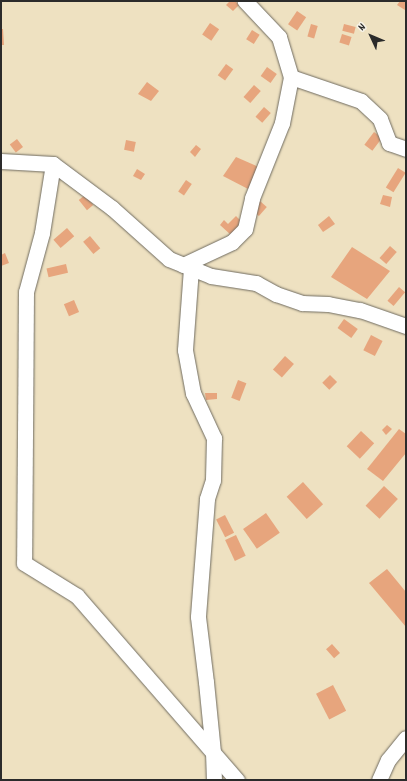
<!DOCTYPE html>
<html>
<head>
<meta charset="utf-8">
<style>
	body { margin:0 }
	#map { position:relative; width:407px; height:781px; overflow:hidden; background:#eee1c1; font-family:Dekko,sans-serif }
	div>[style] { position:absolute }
	.building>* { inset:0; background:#e7a57d; transform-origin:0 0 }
	.roads { filter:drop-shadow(0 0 1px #6f6b60) drop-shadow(0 0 1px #6f6b60) }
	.minor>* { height:15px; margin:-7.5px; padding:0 7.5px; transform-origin:7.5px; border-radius:7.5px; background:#fff }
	span { translate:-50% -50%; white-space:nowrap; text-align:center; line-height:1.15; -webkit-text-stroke:3px #f7f3e8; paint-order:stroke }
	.frame { position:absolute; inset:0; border:2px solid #2b2b2b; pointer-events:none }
	.north { position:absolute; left:351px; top:16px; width:40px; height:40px; -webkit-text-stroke:3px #f7f3e8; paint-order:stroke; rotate:314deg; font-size:11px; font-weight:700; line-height:16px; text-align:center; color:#2b2b2b }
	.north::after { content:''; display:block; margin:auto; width:14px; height:18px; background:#2b2b2b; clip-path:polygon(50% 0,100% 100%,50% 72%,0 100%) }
</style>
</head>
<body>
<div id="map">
	<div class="building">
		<i style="clip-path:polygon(230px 1px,235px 1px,239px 5px,233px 11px,226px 5px)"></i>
		<i style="clip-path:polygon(400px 1px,406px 1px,405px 10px,397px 5px)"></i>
		<i style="left:297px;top:11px;width:11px;height:16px;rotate:34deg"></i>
		<i style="left:210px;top:23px;width:11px;height:14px;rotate:34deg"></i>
		<i style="left:311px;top:24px;width:7px;height:13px;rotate:16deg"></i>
		<i style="left:344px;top:24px;width:12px;height:7px;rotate:14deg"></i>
		<i style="clip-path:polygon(1px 29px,3px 29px,4px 45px,1px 45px)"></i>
		<i style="left:252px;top:30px;width:9px;height:11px;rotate:32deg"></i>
		<i style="left:342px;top:34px;width:10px;height:9px;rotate:17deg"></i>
		<i style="left:226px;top:64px;width:9px;height:14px;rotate:36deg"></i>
		<i style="left:267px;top:67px;width:12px;height:11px;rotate:35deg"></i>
		<i style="clip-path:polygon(147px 82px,159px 91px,151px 101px,138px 94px)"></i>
		<i style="left:254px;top:85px;width:9px;height:16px;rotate:41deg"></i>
		<i style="left:264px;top:107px;width:9px;height:13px;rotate:41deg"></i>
		<i style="left:374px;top:132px;width:10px;height:16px;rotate:37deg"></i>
		<i style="left:17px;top:139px;width:10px;height:9px;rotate:53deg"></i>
		<i style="left:126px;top:140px;width:10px;height:10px;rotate:11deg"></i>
		<i style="clip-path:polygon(196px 145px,201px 149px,195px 157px,190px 152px)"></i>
		<i style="clip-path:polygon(236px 157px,261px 168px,250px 190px,223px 176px)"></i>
		<i style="left:398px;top:168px;width:9px;height:23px;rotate:32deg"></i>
		<i style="clip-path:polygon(137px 169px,145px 174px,141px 180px,133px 176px)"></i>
		<i style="left:186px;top:180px;width:7px;height:14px;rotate:34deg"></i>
		<i style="left:85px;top:195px;width:13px;height:8px;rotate:51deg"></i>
		<i style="clip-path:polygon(383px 195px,392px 197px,390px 207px,380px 204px)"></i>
		<i style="left:260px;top:201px;width:9px;height:12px;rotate:41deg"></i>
		<i style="clip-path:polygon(236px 216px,243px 223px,231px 235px,220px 225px,224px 220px,228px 224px)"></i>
		<i style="clip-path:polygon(329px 216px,335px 224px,323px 232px,318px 225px)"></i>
		<i style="left:67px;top:228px;width:11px;height:18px;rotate:49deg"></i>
		<i style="left:90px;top:236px;width:16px;height:9px;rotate:50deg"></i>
		<i style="left:390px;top:246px;width:9px;height:16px;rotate:41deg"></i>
		<i style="clip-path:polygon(352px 247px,390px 271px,367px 299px,331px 277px)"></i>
		<i style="clip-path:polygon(5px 253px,9px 263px,1px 266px,1px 255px)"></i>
		<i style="left:66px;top:264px;width:9px;height:20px;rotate:77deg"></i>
		<i style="left:399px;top:287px;width:8px;height:18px;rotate:40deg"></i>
		<i style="left:74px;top:300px;width:13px;height:11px;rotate:67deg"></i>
		<i style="left:344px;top:319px;width:17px;height:11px;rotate:36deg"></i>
		<i style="left:371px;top:335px;width:13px;height:17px;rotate:27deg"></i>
		<i style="left:285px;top:356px;width:12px;height:18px;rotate:42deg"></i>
		<i style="left:330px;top:375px;width:10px;height:11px;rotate:45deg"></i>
		<i style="left:238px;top:380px;width:9px;height:19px;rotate:21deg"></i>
		<i style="clip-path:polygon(205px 393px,217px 393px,217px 399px,206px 400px)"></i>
		<i style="clip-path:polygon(387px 425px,392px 429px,386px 435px,382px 430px)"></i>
		<i style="clip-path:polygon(399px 429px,406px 434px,406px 453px,383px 481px,367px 469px)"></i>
		<i style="left:361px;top:431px;width:18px;height:21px;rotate:43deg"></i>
		<i style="left:303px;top:482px;width:30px;height:22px;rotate:48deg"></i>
		<i style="left:384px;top:486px;width:19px;height:27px;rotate:43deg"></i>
		<i style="left:266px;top:513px;width:24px;height:28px;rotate:55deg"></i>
		<i style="left:225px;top:515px;width:20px;height:10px;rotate:63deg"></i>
		<i style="left:236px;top:535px;width:23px;height:12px;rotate:65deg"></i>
		<i style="clip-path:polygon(387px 569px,406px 592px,406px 627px,369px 583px)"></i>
		<i style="left:332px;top:644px;width:12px;height:8px;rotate:48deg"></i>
		<i style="left:333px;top:685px;width:29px;height:19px;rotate:63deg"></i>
	</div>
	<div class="roads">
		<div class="minor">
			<i style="left:291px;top:77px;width:74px;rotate:18.9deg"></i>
			<i style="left:361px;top:101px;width:26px;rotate:43deg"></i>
			<i style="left:380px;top:119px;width:26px;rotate:69deg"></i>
			<i style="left:389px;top:143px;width:18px;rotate:19deg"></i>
			<i style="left:1px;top:161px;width:52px;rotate:3.3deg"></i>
			<i style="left:53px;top:164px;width:74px;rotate:36.7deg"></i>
			<i style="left:112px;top:208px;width:76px;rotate:41.8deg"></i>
			<i style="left:169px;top:259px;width:45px;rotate:22deg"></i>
			<i style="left:211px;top:276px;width:46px;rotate:8.8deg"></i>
			<i style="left:256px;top:283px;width:23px;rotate:29deg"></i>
			<i style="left:276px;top:294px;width:28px;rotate:19deg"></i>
			<i style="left:302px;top:303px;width:26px;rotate:2deg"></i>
			<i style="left:328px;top:304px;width:33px;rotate:11deg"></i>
			<i style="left:360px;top:310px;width:49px;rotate:19.2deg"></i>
			<i style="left:53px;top:164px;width:70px;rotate:99.1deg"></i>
			<i style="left:42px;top:233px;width:61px;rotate:105.2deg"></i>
			<i style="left:26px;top:292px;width:271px;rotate:90.4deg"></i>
			<i style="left:24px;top:563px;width:62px;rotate:31.9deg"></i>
			<i style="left:77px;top:596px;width:244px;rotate:49deg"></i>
			<i style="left:183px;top:265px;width:54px;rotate:-25.1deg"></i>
			<i style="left:232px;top:242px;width:18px;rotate:-45deg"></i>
			<i style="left:245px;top:229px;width:32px;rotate:-77deg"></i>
			<i style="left:252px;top:198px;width:81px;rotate:-68.2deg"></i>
			<i style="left:282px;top:123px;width:47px;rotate:-78.9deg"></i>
			<i style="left:291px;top:77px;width:42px;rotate:-106.7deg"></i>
			<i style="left:279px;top:37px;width:50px;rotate:-133.4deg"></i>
			<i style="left:191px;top:268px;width:82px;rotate:94.2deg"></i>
			<i style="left:185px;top:350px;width:44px;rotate:79.5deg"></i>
			<i style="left:193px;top:393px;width:50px;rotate:65deg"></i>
			<i style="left:214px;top:438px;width:42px;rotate:91.4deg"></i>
			<i style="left:213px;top:480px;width:20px;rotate:108deg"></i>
			<i style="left:207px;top:499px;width:118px;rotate:94.4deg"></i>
			<i style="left:198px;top:617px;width:65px;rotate:83deg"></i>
			<i style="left:206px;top:682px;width:70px;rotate:84.3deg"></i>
			<i style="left:213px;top:752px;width:28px;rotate:88deg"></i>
			<i style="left:379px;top:780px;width:22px;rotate:-66deg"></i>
			<i style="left:388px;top:760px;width:28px;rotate:-51deg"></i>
		</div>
	</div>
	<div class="frame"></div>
	<div class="north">N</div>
</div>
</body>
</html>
